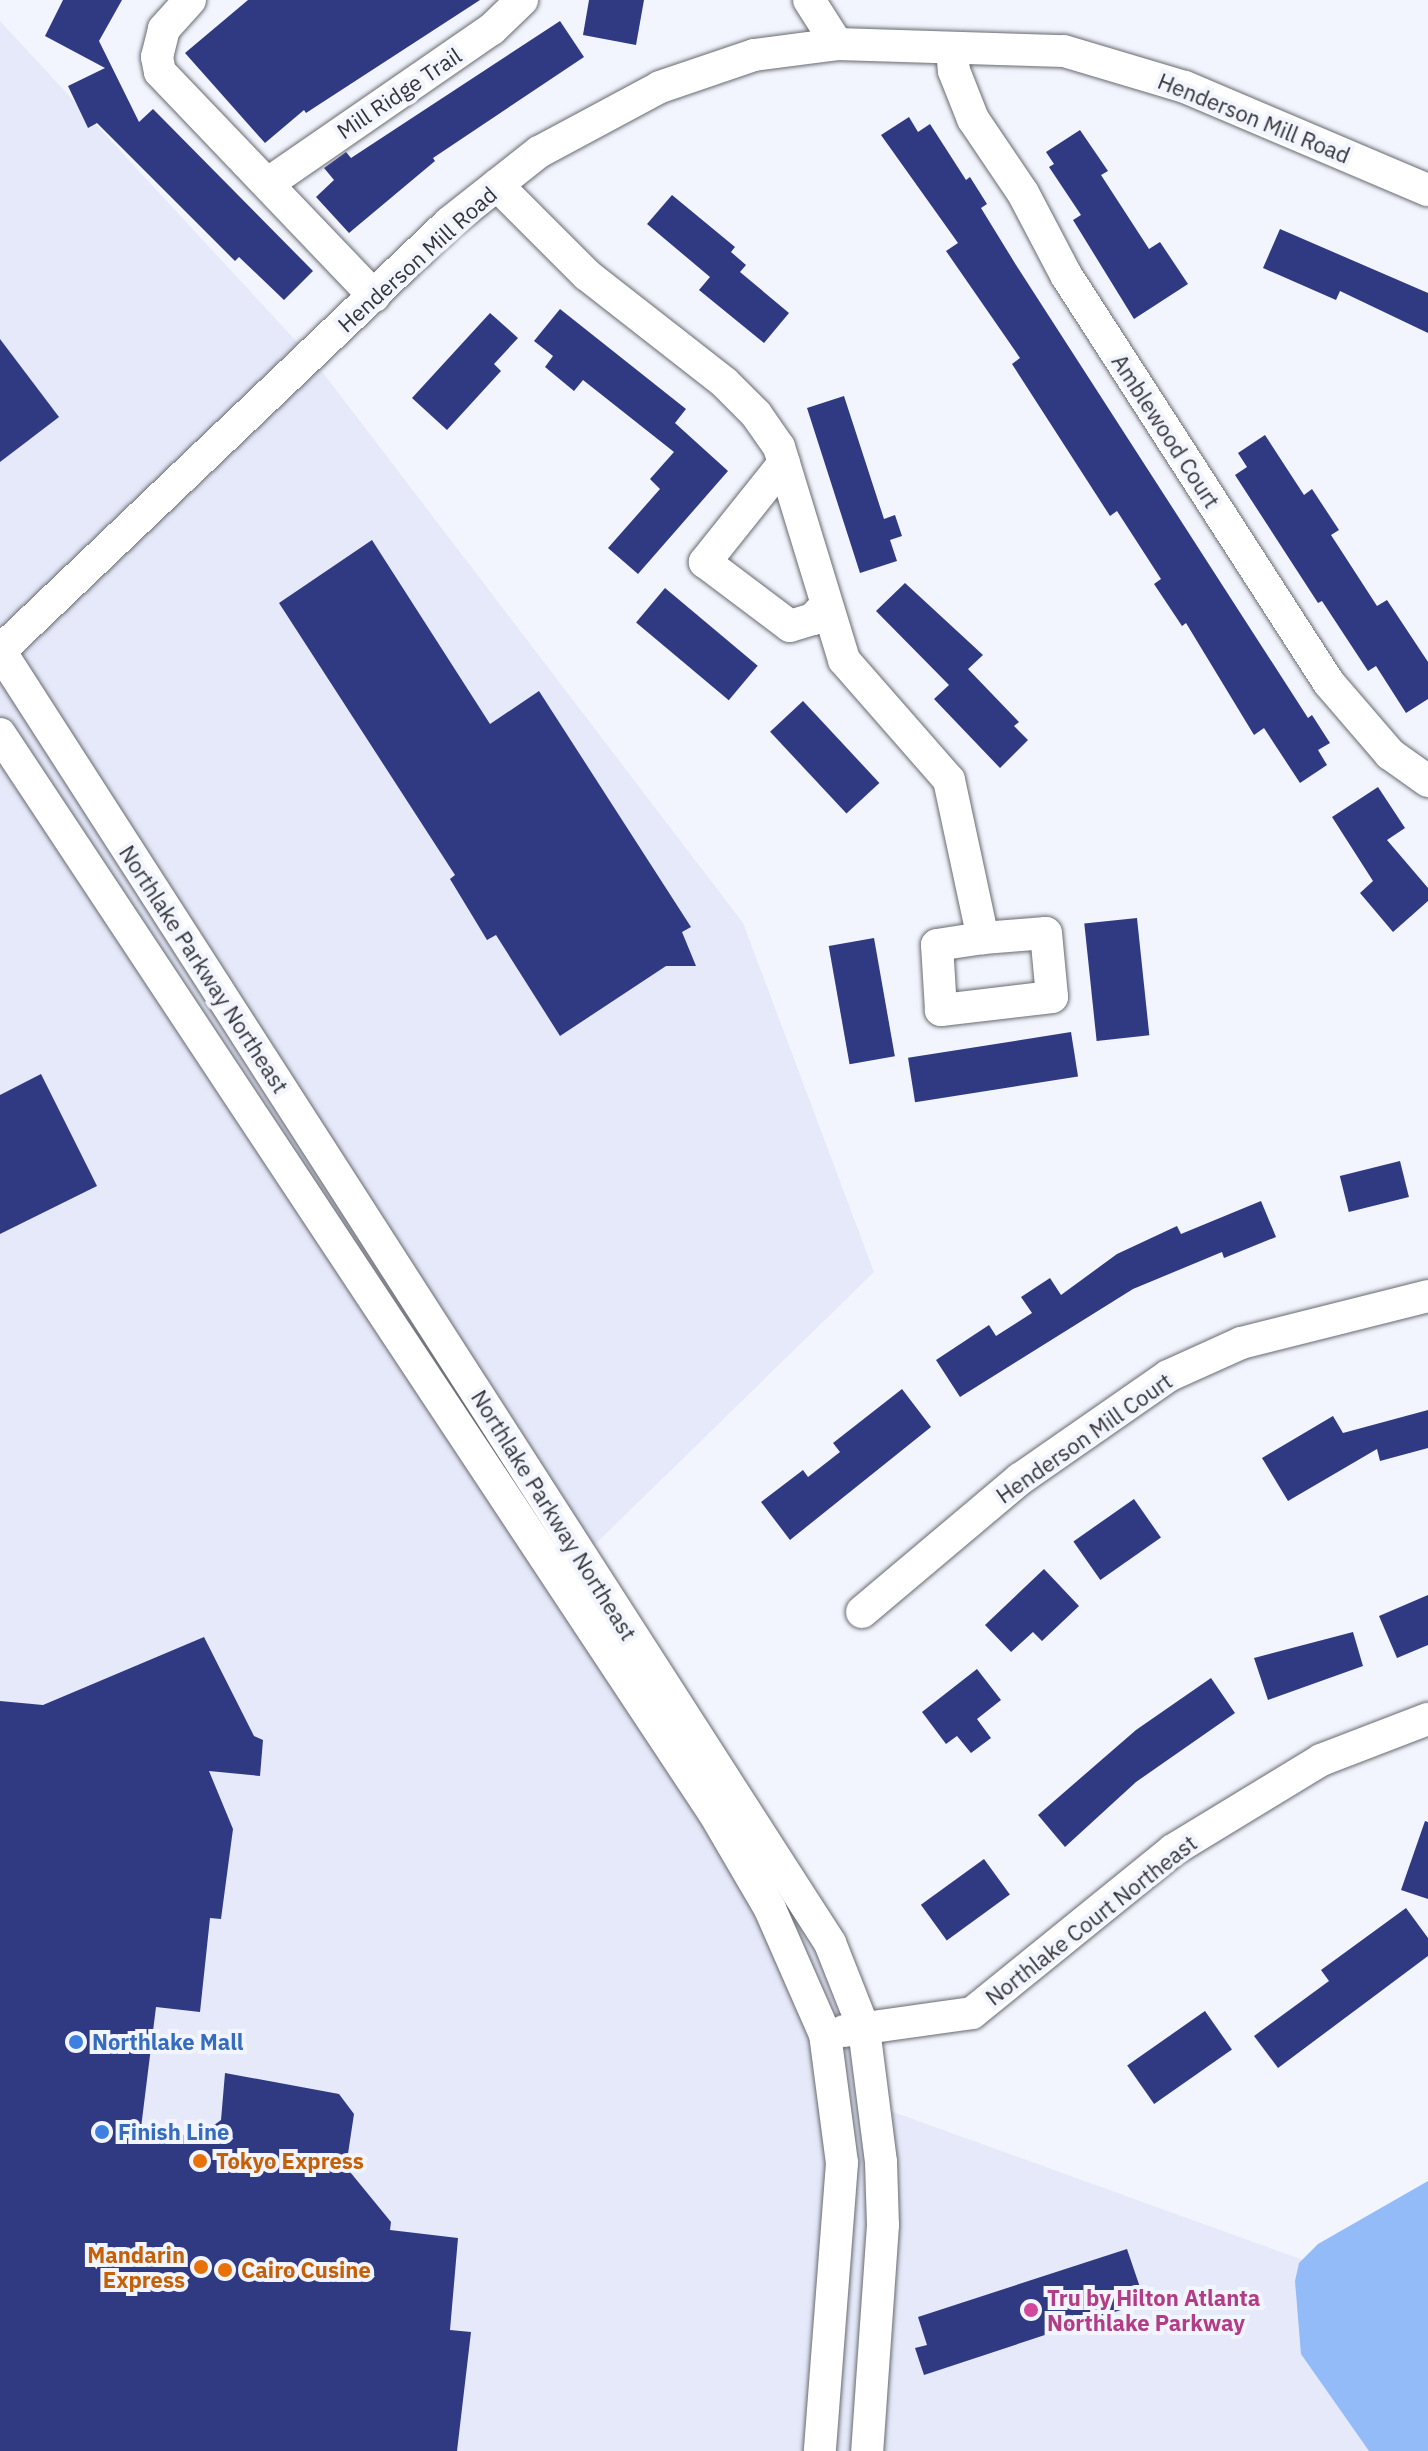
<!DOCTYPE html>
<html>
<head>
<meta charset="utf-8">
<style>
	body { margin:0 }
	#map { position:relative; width:1428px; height:2451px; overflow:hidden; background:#f2f5fd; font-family:"IBM Plex Sans",sans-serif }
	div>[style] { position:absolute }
	.built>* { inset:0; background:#e5e9f9 }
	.water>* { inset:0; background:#93bbf8 }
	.building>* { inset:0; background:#303a83; transform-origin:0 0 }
	.roads { filter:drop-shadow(0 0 2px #686a71) drop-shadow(0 0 2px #686a71) }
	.minor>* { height:32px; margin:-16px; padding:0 16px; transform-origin:16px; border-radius:16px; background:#fff }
	.dots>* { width:22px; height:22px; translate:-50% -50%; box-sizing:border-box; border:4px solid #f2f5fd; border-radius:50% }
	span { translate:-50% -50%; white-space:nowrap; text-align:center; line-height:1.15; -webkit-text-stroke:8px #f2f5fd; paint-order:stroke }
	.street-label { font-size:22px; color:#333437 }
	.shop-label { font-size:22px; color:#366cbe; font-weight:700 }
	.left { translate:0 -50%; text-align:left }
	.food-label { font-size:22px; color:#c56008; font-weight:700 }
	.right { translate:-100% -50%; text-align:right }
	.hotel-label { font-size:22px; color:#b23c85; font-weight:700 }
</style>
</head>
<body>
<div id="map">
	<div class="built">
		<i style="clip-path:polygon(0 21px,311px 357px,743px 923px,874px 1272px,580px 1559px,862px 2014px,871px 2104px,1331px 2270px,1396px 2451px,0 2451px)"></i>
	</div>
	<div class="water">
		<i style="clip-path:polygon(1428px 2181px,1428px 2451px,1369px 2451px,1301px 2354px,1295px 2281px,1299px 2263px,1318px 2244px)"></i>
	</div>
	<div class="building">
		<i style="clip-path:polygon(63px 0,122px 0,99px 41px,139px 122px,153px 109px,313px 271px,284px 300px,239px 257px,235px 261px,97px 123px,88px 128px,68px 86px,105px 68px,45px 36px)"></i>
		<i style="clip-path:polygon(248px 0,480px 0,306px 113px,304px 110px,265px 143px,185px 53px)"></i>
		<i style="clip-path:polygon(589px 0,644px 0,636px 45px,583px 35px)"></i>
		<i style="clip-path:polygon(560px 21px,584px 57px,433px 158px,435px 161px,349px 233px,316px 197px,334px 180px,324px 168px,346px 152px,351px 158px)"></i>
		<i style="clip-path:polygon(909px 117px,918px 132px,930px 124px,966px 180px,970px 177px,987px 204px,981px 208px,1016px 265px,1308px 718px,1312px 715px,1330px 743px,1318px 750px,1327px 765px,1300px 783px,1264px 728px,1254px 735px,1186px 623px,1182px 626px,1154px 584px,1161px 579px,1117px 511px,1110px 516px,1012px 364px,1020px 358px,946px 251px,958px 243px,881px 135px)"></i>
		<i style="clip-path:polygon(1080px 130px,1108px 171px,1101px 175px,1149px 249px,1160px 242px,1188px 284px,1134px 319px,1073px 220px,1081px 215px,1049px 167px,1054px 164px,1046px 152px)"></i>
		<i style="clip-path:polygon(672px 195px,735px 247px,731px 252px,746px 265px,740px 272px,789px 313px,764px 343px,699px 290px,710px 277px,647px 224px)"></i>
		<i style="clip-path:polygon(1280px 229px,1428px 293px,1428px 333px,1340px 291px,1336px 300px,1263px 268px)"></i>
		<i style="clip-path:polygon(560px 309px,686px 409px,675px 423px,728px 471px,638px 574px,608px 548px,660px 489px,650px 479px,674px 452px,583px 380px,574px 391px,545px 367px,553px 356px,534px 341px)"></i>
		<i style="clip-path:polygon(490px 313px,518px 338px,494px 364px,501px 371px,447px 430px,412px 398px)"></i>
		<i style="clip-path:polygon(0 339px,59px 417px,0 462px)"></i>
		<i style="clip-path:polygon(844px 396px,884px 519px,895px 515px,902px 536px,890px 540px,897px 561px,860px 573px,807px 408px)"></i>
		<i style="clip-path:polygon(1265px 435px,1304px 495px,1312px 489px,1339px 530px,1331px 535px,1377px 606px,1387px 600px,1428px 662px,1428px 699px,1406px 713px,1376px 666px,1368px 671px,1322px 601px,1318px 603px,1235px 475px,1247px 467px,1238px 453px)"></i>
		<i style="clip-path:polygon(372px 540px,490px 724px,539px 691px,691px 927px,682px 932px,696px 966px,666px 966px,560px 1036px,496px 935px,487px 940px,450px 879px,455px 875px,279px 603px)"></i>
		<i style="clip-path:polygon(905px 583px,983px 655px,968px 669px,1019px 722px,1014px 726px,1028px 740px,1000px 768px,934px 699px,949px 685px,876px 611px)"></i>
		<i style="left:665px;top:588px;width:121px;height:45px;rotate:40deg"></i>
		<i style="left:803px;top:701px;width:112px;height:45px;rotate:47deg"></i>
		<i style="clip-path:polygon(1378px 787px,1405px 828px,1387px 840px,1428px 888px,1428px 901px,1393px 932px,1360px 893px,1373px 881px,1332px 817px)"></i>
		<i style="left:1137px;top:918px;width:118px;height:53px;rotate:84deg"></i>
		<i style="left:874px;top:938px;width:120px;height:46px;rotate:80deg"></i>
		<i style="left:1071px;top:1032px;width:45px;height:165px;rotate:81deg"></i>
		<i style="clip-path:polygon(41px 1074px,97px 1186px,0 1234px,0 1095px)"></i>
		<i style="left:1400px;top:1161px;width:37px;height:62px;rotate:76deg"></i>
		<i style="clip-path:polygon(1261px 1201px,1276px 1237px,1224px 1258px,1222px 1252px,1133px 1289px,960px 1397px,936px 1360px,989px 1325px,996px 1336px,1032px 1313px,1021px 1297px,1050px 1278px,1061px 1295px,1117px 1254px,1177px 1226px,1181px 1234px)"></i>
		<i style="clip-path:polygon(902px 1389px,931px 1427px,790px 1540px,761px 1502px,803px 1470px,808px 1477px,840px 1452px,833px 1443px)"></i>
		<i style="clip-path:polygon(1428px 1410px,1428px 1448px,1380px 1461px,1377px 1449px,1288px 1501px,1262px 1458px,1333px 1416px,1343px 1433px)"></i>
		<i style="left:1134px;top:1499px;width:47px;height:74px;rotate:55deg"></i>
		<i style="clip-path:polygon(1044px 1569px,1079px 1606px,1042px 1641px,1033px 1632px,1011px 1652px,985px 1625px)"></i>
		<i style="clip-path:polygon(1428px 1595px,1428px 1645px,1397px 1658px,1379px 1616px)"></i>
		<i style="clip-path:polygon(1353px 1632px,1363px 1666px,1268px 1700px,1254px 1658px)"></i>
		<i style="clip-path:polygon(204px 1637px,254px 1736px,263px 1740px,260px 1776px,209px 1771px,233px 1829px,221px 1919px,210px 1918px,200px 2012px,156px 2007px,141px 2128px,198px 2137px,221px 2120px,225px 2073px,339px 2094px,354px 2114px,346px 2167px,391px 2222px,390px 2230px,458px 2238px,450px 2330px,471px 2332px,457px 2451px,0 2451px,0 1701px,43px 1705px)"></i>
		<i style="clip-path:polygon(977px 1669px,1001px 1700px,977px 1719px,991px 1738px,971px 1753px,957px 1736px,946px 1744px,922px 1712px)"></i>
		<i style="clip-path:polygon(1211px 1678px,1235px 1713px,1136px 1782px,1065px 1847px,1038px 1815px,1136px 1730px)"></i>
		<i style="clip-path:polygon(1425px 1821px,1428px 1822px,1428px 1899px,1401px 1890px)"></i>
		<i style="left:984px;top:1859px;width:44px;height:78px;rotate:54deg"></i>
		<i style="clip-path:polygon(1406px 1908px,1428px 1938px,1428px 1956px,1278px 2068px,1254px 2036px,1329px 1981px,1321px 1970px)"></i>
		<i style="left:1205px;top:2011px;width:47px;height:95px;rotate:55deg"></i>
		<i style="clip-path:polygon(1127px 2249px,1145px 2302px,924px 2375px,915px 2348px,927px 2345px,918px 2317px)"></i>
	</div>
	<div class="roads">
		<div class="minor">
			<i style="left:190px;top:0;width:39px;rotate:132deg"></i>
			<i style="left:164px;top:29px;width:29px;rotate:104deg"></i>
			<i style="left:157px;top:57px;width:15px;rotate:79deg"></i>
			<i style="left:160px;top:72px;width:310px;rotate:46.3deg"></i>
			<i style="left:809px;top:0;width:52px;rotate:57.5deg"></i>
			<i style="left:952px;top:49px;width:22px;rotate:85deg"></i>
			<i style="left:954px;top:71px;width:52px;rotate:68.4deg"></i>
			<i style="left:973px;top:119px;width:89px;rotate:56deg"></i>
			<i style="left:1023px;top:193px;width:93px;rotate:62.3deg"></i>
			<i style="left:1066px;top:275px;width:485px;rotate:57.2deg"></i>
			<i style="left:1329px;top:683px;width:94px;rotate:49.3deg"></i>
			<i style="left:1390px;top:754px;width:47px;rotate:35.4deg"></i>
			<i style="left:270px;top:182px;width:270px;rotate:-34.6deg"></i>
			<i style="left:492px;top:29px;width:42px;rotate:-44deg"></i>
			<i style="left:497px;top:185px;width:127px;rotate:45deg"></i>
			<i style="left:587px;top:275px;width:175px;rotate:38deg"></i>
			<i style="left:725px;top:383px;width:44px;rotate:45deg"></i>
			<i style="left:756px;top:414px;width:40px;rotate:55.1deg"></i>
			<i style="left:779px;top:447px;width:223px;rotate:73deg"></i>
			<i style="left:844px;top:660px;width:159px;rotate:48.8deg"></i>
			<i style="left:949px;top:780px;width:162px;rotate:77.9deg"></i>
			<i style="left:983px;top:938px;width:63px;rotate:-4.5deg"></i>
			<i style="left:1046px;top:933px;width:64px;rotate:84.6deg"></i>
			<i style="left:1052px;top:997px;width:112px;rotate:173.3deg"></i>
			<i style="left:941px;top:1010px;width:65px;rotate:-93.5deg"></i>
			<i style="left:937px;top:945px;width:47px;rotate:-8.7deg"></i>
			<i style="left:784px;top:463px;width:127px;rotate:128.6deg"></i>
			<i style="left:705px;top:562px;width:106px;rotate:37deg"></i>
			<i style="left:790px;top:626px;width:24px;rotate:-17deg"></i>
			<i style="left:813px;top:619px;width:19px;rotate:-47deg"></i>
			<i style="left:0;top:651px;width:1536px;rotate:57.28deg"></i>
			<i style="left:830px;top:1943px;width:92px;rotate:68.4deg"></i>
			<i style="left:864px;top:2029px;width:134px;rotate:82.7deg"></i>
			<i style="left:881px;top:2162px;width:63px;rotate:88.2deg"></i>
			<i style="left:883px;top:2225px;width:227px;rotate:94deg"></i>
			<i style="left:0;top:651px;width:620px;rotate:-43.63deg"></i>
			<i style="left:449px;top:223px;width:115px;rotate:-38.3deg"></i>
			<i style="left:539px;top:152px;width:137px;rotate:-28.2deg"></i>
			<i style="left:660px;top:87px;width:99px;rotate:-18.8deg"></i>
			<i style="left:754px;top:55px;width:84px;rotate:-7.5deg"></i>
			<i style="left:837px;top:44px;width:227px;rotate:1.8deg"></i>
			<i style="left:1064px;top:51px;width:126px;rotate:16.6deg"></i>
			<i style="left:1185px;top:87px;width:264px;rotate:23deg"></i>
			<i style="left:0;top:734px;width:1294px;rotate:56.51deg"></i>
			<i style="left:714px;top:1813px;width:111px;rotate:59.7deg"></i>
			<i style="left:770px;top:1909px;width:137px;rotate:66.3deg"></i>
			<i style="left:825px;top:2034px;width:130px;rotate:82.5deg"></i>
			<i style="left:842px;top:2163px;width:289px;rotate:94.4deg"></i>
			<i style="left:862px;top:1612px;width:207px;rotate:-40.1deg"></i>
			<i style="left:1020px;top:1479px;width:180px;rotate:-34.8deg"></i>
			<i style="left:1168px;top:1376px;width:80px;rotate:-24.3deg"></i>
			<i style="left:1241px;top:1343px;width:193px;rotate:-14.1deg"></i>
			<i style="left:844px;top:2031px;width:129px;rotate:-8deg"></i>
			<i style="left:972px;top:2013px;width:259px;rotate:-39deg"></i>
			<i style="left:1173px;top:1850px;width:173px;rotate:-31.3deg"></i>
			<i style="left:1321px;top:1760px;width:115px;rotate:-21deg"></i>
		</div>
	</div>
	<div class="dots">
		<i style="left:76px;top:2042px;background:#3f7fe0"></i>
		<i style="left:102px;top:2132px;background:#3f7fe0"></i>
		<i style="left:200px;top:2161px;background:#e8710a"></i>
		<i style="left:201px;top:2267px;background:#e8710a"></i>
		<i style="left:225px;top:2270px;background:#e8710a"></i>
		<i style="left:1031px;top:2310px;background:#d1479c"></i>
	</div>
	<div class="street-label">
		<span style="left:399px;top:93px;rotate:-34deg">Mill Ridge Trail</span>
		<span style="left:1254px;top:118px;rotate:22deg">Henderson Mill Road</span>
		<span style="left:417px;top:259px;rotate:-42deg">Henderson Mill Road</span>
		<span style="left:1166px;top:431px;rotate:57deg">Amblewood Court</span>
		<span style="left:204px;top:969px;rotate:57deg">Northlake Parkway Northeast</span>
		<span style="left:1084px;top:1438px;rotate:-35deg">Henderson Mill Court</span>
		<span style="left:554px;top:1515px;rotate:58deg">Northlake Parkway Northeast</span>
		<span style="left:1091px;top:1920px;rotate:-38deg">Northlake Court Northeast</span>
	</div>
	<div class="shop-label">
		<span class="left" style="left:92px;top:2042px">Northlake Mall</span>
		<span class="left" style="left:118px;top:2132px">Finish Line</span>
	</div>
	<div class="food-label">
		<span class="left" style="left:216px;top:2161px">Tokyo Express</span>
		<span class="right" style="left:185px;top:2267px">Mandarin<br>Express</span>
		<span class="left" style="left:241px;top:2270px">Cairo Cusine</span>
	</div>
	<div class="hotel-label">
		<span class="left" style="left:1047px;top:2310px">Tru by Hilton Atlanta<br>Northlake Parkway</span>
	</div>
</div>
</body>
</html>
